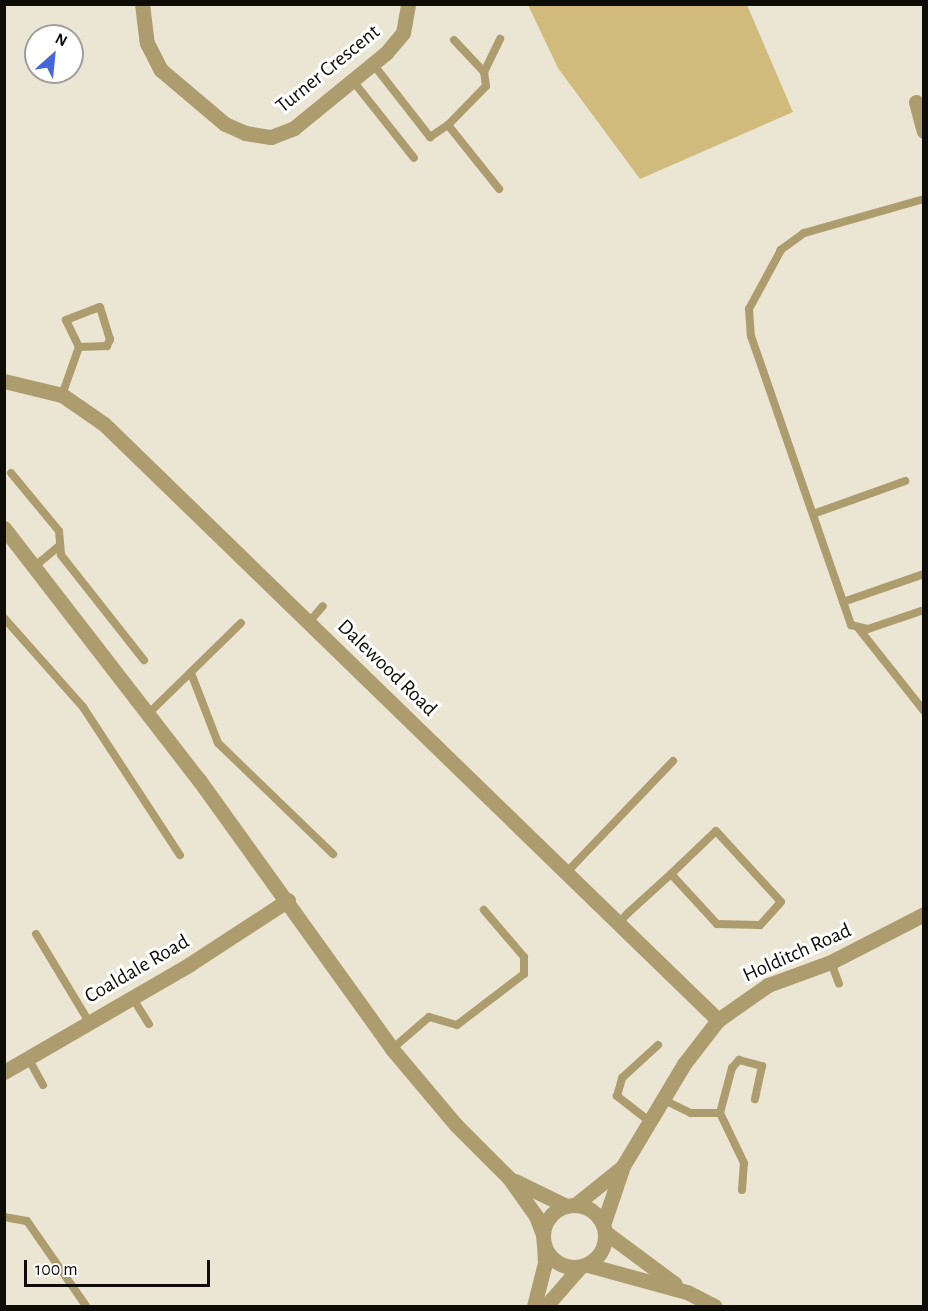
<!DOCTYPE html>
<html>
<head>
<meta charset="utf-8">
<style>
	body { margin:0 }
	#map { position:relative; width:928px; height:1311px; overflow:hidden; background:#ebe5d3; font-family:"Alegreya Sans",sans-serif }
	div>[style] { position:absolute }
	.green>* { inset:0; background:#d0bb7c }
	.service>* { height:8px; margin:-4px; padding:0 4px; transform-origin:4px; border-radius:4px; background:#ad9c6d }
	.minor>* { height:15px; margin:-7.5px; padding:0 7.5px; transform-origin:7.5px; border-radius:7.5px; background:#ad9c6d }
	.minor>.ring { margin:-7.5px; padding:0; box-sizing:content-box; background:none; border:15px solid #ad9c6d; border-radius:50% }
	span { translate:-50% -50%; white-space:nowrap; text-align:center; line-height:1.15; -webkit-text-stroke:6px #fff; paint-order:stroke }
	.street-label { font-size:21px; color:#0e0c06 }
	.frame { position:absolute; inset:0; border:6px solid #0e0c06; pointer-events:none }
	.north { position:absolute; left:24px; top:24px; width:60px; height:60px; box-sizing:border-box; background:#fff; border:2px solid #9f9e9b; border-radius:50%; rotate:27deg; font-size:16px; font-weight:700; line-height:24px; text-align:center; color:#0e0c06 }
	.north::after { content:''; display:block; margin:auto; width:21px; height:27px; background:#4567da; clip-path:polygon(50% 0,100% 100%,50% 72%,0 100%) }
	.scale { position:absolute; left:24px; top:1260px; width:186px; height:27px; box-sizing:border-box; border:3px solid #0e0c06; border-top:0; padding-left:8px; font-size:18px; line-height:21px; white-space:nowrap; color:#0e0c06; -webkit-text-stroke:4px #fff; paint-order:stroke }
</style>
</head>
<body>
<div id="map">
	<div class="green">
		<i style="clip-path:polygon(528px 5px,747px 5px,793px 112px,640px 179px,558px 68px)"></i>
	</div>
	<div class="service">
		<i style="left:454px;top:40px;width:44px;rotate:46.8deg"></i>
		<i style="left:373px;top:64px;width:93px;rotate:52deg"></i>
		<i style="left:430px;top:137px;width:22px;rotate:-34deg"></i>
		<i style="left:448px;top:125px;width:54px;rotate:-45.7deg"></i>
		<i style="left:486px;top:86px;width:14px;rotate:-98deg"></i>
		<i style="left:484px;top:72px;width:37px;rotate:-64deg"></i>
		<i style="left:353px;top:81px;width:98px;rotate:51.6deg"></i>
		<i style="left:448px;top:125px;width:82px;rotate:51.4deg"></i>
		<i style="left:924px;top:199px;width:125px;rotate:164.2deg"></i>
		<i style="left:804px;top:233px;width:29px;rotate:144deg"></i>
		<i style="left:781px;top:250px;width:67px;rotate:118.5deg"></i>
		<i style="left:749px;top:309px;width:27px;rotate:86deg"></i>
		<i style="left:751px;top:336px;width:306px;rotate:70.9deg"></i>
		<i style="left:851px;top:625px;width:17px;rotate:13deg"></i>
		<i style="left:868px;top:629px;width:59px;rotate:-18.7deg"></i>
		<i style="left:62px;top:395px;width:51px;rotate:-70.5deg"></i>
		<i style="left:79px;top:347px;width:30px;rotate:-116deg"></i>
		<i style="left:66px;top:320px;width:36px;rotate:-21deg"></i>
		<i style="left:100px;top:307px;width:34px;rotate:73deg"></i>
		<i style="left:110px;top:339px;width:8px;rotate:113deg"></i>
		<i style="left:107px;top:346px;width:28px;rotate:178deg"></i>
		<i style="left:11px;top:473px;width:75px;rotate:50.4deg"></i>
		<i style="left:59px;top:531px;width:24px;rotate:85deg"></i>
		<i style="left:61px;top:555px;width:134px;rotate:51.7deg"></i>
		<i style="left:813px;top:514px;width:98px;rotate:-19.7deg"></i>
		<i style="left:34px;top:567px;width:31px;rotate:-40deg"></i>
		<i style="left:843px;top:602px;width:86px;rotate:-19.1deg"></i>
		<i style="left:4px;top:618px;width:119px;rotate:48.4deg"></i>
		<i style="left:83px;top:707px;width:177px;rotate:56.8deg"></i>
		<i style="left:309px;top:622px;width:21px;rotate:-49deg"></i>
		<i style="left:859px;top:629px;width:105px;rotate:51.6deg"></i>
		<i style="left:191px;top:673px;width:75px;rotate:68.9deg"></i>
		<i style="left:218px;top:743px;width:160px;rotate:44deg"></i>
		<i style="left:148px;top:714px;width:130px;rotate:-44.4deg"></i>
		<i style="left:566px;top:873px;width:155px;rotate:-46.3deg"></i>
		<i style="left:618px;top:924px;width:15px;rotate:-48deg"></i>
		<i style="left:628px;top:913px;width:58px;rotate:-42.2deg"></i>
		<i style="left:671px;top:874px;width:62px;rotate:-43.7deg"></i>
		<i style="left:716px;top:831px;width:96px;rotate:47.5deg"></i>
		<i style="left:781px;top:902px;width:31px;rotate:132deg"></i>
		<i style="left:760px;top:925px;width:43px;rotate:-178.7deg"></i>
		<i style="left:717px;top:924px;width:68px;rotate:-132.6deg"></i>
		<i style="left:36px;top:934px;width:103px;rotate:58.9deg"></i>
		<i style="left:831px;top:962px;width:23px;rotate:70deg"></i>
		<i style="left:132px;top:997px;width:32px;rotate:58deg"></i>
		<i style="left:392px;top:1049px;width:49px;rotate:-40.9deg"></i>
		<i style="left:429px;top:1017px;width:29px;rotate:16deg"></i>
		<i style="left:457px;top:1025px;width:84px;rotate:-37.3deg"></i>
		<i style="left:524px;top:974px;width:17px;rotate:-90deg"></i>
		<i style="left:524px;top:957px;width:62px;rotate:-130.4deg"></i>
		<i style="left:28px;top:1058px;width:31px;rotate:61deg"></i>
		<i style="left:662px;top:1099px;width:32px;rotate:26deg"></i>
		<i style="left:691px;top:1113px;width:29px"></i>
		<i style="left:649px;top:1121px;width:41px;rotate:-142deg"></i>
		<i style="left:617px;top:1096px;width:19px;rotate:-74deg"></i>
		<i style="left:622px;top:1078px;width:49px;rotate:-42.5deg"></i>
		<i style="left:742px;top:1190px;width:27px;rotate:-86deg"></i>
		<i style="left:744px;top:1163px;width:55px;rotate:-115.6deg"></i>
		<i style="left:720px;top:1113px;width:47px;rotate:-75.1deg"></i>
		<i style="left:732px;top:1068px;width:11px;rotate:-49deg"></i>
		<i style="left:739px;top:1060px;width:24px;rotate:15deg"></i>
		<i style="left:762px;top:1066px;width:34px;rotate:102deg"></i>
		<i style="left:4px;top:1217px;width:23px;rotate:10deg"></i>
		<i style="left:27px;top:1221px;width:103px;rotate:55.2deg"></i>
	</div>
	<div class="minor">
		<i style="left:142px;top:4px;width:39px;rotate:83deg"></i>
		<i style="left:147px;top:43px;width:30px;rotate:63deg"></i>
		<i style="left:161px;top:70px;width:84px;rotate:40.2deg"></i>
		<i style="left:225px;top:124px;width:22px;rotate:24deg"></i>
		<i style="left:245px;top:133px;width:26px;rotate:9deg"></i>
		<i style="left:271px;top:137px;width:25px;rotate:-21deg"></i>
		<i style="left:294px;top:128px;width:119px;rotate:-39.2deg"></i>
		<i style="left:386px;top:53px;width:26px;rotate:-50deg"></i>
		<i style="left:403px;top:33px;width:29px;rotate:-80deg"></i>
		<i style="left:916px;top:102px;width:30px;rotate:75deg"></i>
		<i style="left:4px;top:381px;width:60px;rotate:13.6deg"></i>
		<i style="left:62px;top:395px;width:51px;rotate:34.6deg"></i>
		<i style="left:104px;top:424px;width:856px;rotate:44.15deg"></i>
		<i style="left:4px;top:528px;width:319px;rotate:52.3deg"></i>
		<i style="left:199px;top:780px;width:331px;rotate:54.3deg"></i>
		<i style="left:392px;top:1049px;width:99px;rotate:49.9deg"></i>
		<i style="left:456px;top:1125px;width:75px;rotate:45deg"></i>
		<i style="left:509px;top:1178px;width:47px;rotate:54.6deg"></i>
		<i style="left:536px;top:1216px;width:19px;rotate:69deg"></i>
		<i style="left:4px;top:1072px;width:215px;rotate:-30.1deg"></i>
		<i style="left:190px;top:964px;width:117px;rotate:-33.1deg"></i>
		<i style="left:515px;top:1181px;width:57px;rotate:26.1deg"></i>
		<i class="ring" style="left:543px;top:1205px;width:47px;height:47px"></i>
		<i style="left:575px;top:1205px;width:59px;rotate:-38.8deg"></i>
		<i style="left:603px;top:1225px;width:62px;rotate:-71.3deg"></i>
		<i style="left:623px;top:1166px;width:119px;rotate:-59.1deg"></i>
		<i style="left:684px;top:1064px;width:56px;rotate:-52.3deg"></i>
		<i style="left:718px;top:1020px;width:61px;rotate:-35deg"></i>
		<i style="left:768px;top:985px;width:67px;rotate:-20.1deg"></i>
		<i style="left:831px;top:962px;width:105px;rotate:-27.3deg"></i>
		<i style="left:605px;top:1232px;width:87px;rotate:36.6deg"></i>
		<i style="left:588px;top:1265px;width:103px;rotate:15.3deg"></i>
		<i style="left:687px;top:1292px;width:31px;rotate:27deg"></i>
		<i style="left:534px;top:1306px;width:44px;rotate:-75.7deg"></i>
		<i style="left:545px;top:1263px;width:18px;rotate:-93deg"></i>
		<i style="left:546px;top:1306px;width:50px;rotate:-49deg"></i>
	</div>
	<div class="street-label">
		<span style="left:328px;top:69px;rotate:-39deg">Turner Crescent</span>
		<span style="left:387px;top:668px;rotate:44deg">Dalewood Road</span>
		<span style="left:797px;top:953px;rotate:-24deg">Holditch Road</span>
		<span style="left:137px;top:969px;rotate:-30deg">Coaldale Road</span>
	</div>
	<div class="frame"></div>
	<div class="north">N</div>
	<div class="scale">100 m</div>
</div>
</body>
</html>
